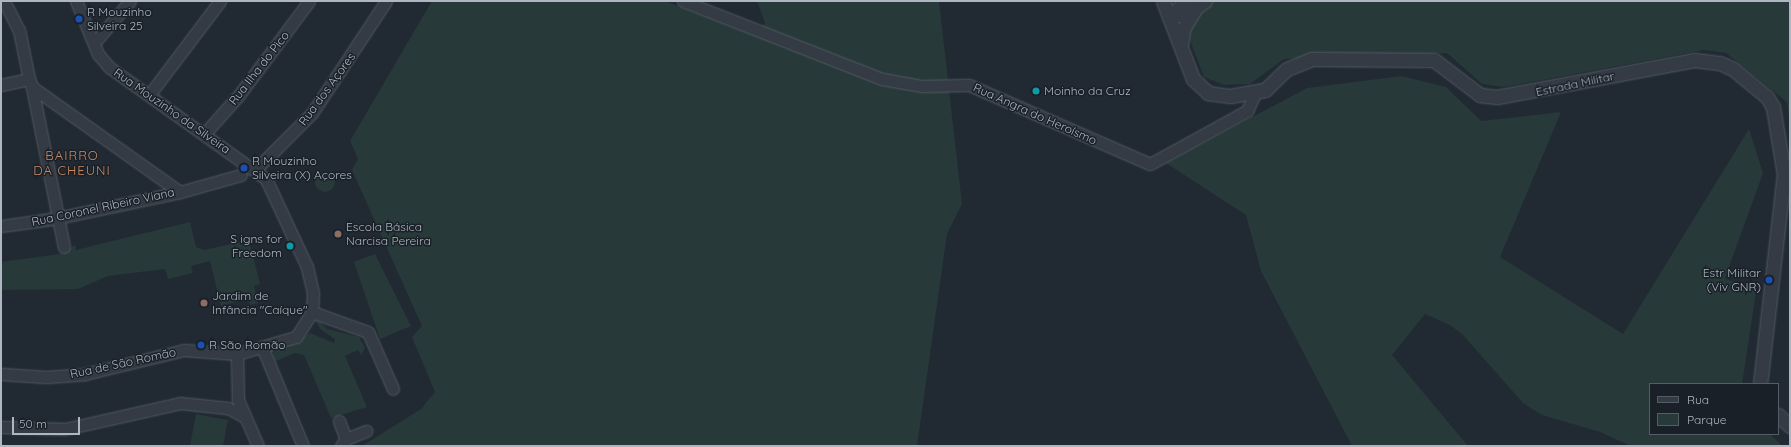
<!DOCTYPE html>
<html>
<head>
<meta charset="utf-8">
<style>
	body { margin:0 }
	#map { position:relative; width:1791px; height:447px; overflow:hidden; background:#212a33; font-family:Quicksand,sans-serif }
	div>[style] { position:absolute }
	.green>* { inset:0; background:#273938 }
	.round { border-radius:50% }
	.roads { filter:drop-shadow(0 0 1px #515962) drop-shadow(0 0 1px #515962) }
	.minor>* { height:11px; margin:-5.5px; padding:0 5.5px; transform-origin:5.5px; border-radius:5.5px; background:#343b44 }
	.tertiary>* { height:13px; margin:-6.5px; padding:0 6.5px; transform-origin:6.5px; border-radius:6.5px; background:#343b44 }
	.dots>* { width:11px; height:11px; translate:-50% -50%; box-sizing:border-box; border:2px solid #1a2028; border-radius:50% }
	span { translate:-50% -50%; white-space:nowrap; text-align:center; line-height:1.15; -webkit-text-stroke:3px #1a2028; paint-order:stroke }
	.poi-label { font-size:12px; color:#aeb6c1 }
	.left { translate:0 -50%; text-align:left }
	.right { translate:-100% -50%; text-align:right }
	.street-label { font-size:12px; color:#aeb6c1 }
	.neighbourhood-label { font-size:13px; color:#c78a63; letter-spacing:1px }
	.frame { position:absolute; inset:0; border:2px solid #aeb6c1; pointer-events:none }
	.legend { position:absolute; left:1649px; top:383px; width:130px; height:52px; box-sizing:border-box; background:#1a2028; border:1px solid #555c65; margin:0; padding:5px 7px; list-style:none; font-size:12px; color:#aeb6c1 }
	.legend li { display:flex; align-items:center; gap:8px; height:20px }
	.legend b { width:20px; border:1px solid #555c65 }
	.scale { position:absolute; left:12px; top:417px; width:68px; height:18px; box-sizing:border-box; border:2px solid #aeb6c1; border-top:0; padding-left:5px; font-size:12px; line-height:14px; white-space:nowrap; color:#aeb6c1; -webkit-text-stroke:3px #1a2028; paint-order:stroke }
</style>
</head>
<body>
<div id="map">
	<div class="green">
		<i style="clip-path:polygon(432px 1px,665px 1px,754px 35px,765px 23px,757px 1px,939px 1px,962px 204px,947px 234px,917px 446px,362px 446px,421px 409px,435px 392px,412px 337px,422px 326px,352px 170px,358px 159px,350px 141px)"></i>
		<i style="clip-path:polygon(1175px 1px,1790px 1px,1790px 128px,1787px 102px,1726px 53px,1704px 50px,1504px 87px,1482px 84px,1447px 53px,1284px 59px,1250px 84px,1224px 85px,1204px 77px)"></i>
		<i style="clip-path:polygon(1402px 76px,1446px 87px,1481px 121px,1561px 112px,1500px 257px,1623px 334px,1749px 129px,1763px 173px,1725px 278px,1756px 292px,1742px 384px,1650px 384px,1650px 434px,1770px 434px,1782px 446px,1631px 446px,1600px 432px,1542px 415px,1523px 403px,1463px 335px,1450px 325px,1425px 314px,1392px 355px,1468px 446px,1352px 446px,1261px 271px,1246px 215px,1166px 163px,1307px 88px)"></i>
		<i class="round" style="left:315px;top:172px;width:20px;height:20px"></i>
		<i style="clip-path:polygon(190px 222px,196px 247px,204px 250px,249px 240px,260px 284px,254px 286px,258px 303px,250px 305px,248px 299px,221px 306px,210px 261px,191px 266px,193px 273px,168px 279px,165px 269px,108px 276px,78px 289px,1px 290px,1px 262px,59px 254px,75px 245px,76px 250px)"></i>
		<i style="clip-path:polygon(375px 254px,411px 326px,380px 339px,354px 262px)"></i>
		<i style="clip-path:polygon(319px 320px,327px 329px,359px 337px,365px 348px,361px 355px,358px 350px,345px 356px,367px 407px,331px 418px,304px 355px,295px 353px,276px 361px,273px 358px,273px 353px,310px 333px,334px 343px,335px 339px,320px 329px,316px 322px)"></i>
		<i style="clip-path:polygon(196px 414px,228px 420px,223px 446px,190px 446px)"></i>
	</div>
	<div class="roads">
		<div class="minor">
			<i style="left:4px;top:1px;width:33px;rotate:63deg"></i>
			<i style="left:19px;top:30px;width:50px;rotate:78.5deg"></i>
			<i style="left:683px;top:1px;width:214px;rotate:21.4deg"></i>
			<i style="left:882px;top:79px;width:41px;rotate:9.9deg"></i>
			<i style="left:922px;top:86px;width:47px;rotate:-1.2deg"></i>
			<i style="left:969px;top:85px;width:197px;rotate:23.6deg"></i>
			<i style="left:1150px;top:164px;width:111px;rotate:-28.7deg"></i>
			<i style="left:1247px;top:111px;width:17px;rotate:-66deg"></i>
			<i style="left:94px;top:43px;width:55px;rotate:-49.4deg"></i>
			<i style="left:1px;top:85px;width:29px;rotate:-12deg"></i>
			<i style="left:29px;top:79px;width:9px;rotate:69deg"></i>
			<i style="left:32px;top:87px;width:181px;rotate:35.4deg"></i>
			<i style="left:180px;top:192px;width:125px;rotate:168deg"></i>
			<i style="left:58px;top:218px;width:58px;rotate:172deg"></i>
			<i style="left:32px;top:87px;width:163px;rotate:78.7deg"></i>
			<i style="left:149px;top:95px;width:118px;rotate:-52.9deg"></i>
			<i style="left:205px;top:133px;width:51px;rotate:-48.2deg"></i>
			<i style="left:239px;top:95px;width:117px;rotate:-53.3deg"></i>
			<i style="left:256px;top:169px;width:79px;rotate:-45deg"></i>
			<i style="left:312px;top:113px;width:134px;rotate:-56.5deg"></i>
			<i style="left:180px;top:192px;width:63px;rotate:-15.6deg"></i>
			<i style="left:312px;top:312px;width:59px;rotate:19.7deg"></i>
			<i style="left:368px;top:332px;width:62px;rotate:66.3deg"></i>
			<i style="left:263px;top:349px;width:105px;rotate:67.6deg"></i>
			<i style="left:237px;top:354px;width:46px;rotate:88.8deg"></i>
			<i style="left:238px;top:400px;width:50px;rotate:66.5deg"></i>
			<i style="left:1px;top:374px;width:45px;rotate:3.8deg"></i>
			<i style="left:46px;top:377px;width:39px;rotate:-4deg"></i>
			<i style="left:85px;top:374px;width:102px;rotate:-13.6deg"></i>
			<i style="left:184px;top:350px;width:53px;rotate:4.3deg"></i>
			<i style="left:237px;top:354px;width:61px;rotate:-16.1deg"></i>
			<i style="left:296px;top:337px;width:30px;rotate:-57deg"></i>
			<i style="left:312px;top:312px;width:19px;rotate:-87deg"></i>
			<i style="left:313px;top:293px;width:27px;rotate:-103deg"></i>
			<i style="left:307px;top:267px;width:97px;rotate:-115deg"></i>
			<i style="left:266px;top:179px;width:193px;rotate:-144.5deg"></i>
			<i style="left:109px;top:67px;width:17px;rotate:-130deg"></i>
			<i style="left:98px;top:54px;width:57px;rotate:-112.5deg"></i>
			<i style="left:339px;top:421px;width:19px;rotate:69deg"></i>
			<i style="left:1px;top:427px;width:64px;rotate:1.8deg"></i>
			<i style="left:65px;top:429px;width:118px;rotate:-12.7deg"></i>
			<i style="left:180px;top:403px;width:48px;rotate:5.9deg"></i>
			<i style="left:228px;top:408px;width:19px;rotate:28deg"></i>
			<i style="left:341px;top:446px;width:9px;rotate:-54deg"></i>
			<i style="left:346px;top:439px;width:22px;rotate:-22deg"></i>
		</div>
		<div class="tertiary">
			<i style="left:1163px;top:1px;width:84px;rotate:69deg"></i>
			<i style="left:1193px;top:79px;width:21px;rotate:43deg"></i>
			<i style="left:1208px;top:93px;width:22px;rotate:8deg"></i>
			<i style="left:1230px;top:96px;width:36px;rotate:-10deg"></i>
			<i style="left:1265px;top:90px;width:30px;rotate:-44deg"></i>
			<i style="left:1287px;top:69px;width:27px;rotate:-22deg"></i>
			<i style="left:1312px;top:59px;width:122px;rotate:0.5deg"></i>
			<i style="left:1434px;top:60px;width:58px;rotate:37.3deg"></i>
			<i style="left:1480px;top:95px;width:17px;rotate:7deg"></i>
			<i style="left:1497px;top:97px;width:200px;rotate:-10.6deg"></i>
			<i style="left:1694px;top:60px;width:26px;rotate:7deg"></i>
			<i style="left:1720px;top:63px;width:14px;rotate:25deg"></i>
			<i style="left:1733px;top:69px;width:44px;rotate:39.5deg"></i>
			<i style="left:1767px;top:97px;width:12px;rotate:59deg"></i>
			<i style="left:1773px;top:107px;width:68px;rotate:80.7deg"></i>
			<i style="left:1784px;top:174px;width:211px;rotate:96.5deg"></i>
			<i style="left:1169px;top:17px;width:19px;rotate:-12deg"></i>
			<i style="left:1188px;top:13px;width:21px;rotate:-35deg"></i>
			<i style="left:1169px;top:17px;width:18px;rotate:-43deg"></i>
			<i style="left:1182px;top:5px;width:13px;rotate:-18deg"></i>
			<i style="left:1181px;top:46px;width:17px;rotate:-83deg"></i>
			<i style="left:1183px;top:29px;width:23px;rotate:-59deg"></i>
			<i style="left:1778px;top:415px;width:16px;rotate:43deg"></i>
		</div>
	</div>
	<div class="dots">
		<i style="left:79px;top:19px;background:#1a4fb4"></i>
		<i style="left:1036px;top:91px;background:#0f9aa8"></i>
		<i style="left:244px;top:168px;background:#1a4fb4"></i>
		<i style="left:338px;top:234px;background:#8d6e63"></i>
		<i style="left:290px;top:246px;background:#0f9aa8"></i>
		<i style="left:1769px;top:280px;background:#1a4fb4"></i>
		<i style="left:204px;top:303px;background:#8d6e63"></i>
		<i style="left:201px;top:345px;background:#1a4fb4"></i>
	</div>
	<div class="poi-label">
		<span class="left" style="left:87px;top:19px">R Mouzinho<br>Silveira 25</span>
		<span class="left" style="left:1044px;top:91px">Moinho da Cruz</span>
		<span class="left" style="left:252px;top:168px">R Mouzinho<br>Silveira (X) Açores</span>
		<span class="left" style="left:346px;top:234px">Escola Básica<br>Narcisa Pereira</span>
		<span class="right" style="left:282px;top:246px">S igns for<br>Freedom</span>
		<span class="right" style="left:1761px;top:280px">Estr Militar<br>(Viv GNR)</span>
		<span class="left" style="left:212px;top:303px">Jardim de<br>Infância "Caíque"</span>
		<span class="left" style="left:209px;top:345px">R São Romão</span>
	</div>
	<div class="street-label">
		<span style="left:259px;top:68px;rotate:-52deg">Rua Ilha do Pico</span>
		<span style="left:1575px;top:84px;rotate:-12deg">Estrada Militar</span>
		<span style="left:327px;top:89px;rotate:-54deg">Rua dos Açores</span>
		<span style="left:172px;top:111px;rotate:35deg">Rua Mouzinho da Silveira</span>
		<span style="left:1035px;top:114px;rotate:24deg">Rua Angra do Heroísmo</span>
		<span style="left:103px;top:207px;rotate:-12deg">Rua Coronel Ribeiro Viana</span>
		<span style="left:123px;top:363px;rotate:-12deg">Rua de São Romão</span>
	</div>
	<div class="neighbourhood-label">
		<span style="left:72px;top:163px">BAIRRO<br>DA CHEUNI</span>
	</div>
	<div class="frame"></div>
	<ul class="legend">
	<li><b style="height:5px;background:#343b44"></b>Rua</li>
	<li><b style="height:11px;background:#273938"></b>Parque</li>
	</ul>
	<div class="scale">50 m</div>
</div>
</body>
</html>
